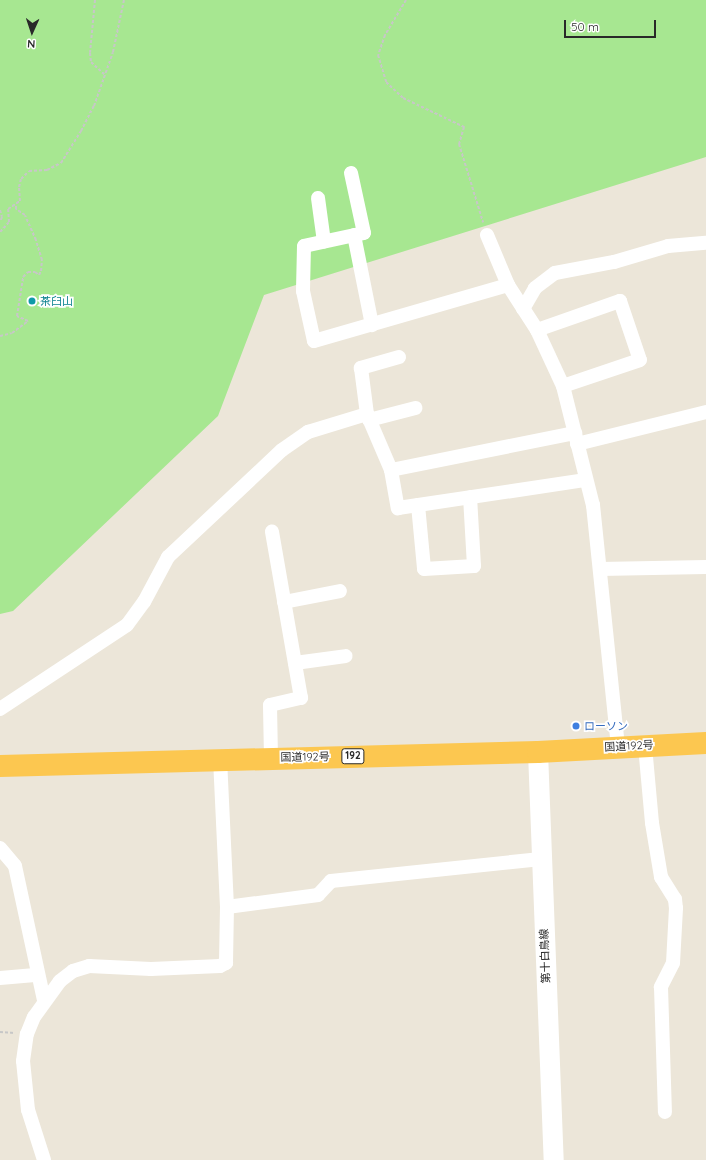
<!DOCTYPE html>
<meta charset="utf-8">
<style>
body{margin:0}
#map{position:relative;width:706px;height:1160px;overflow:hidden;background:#ece6d9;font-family:Quicksand,"Noto Sans JP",sans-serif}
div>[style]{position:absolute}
.green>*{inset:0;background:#a7e791}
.path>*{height:2px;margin-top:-1px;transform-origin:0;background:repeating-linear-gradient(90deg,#c7c7c7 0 3px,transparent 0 5px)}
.minor>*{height:14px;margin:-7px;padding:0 7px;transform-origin:7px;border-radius:7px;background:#fff}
.secondary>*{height:20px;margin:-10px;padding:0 10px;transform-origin:10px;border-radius:10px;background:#fff}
.trunk>*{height:22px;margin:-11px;padding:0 11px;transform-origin:11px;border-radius:11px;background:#fcc750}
.dots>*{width:11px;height:11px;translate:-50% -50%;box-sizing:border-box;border:2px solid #fff;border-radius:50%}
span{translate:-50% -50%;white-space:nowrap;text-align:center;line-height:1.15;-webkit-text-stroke:3.5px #fff;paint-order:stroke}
.shield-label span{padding:1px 3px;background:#fff;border:1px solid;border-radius:3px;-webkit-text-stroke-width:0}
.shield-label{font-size:10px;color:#292929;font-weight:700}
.culture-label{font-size:11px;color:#0d838f}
.left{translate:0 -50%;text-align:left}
.shop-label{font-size:11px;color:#366cbe}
.street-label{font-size:11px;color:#292929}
.north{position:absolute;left:12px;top:12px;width:40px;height:40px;-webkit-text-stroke:3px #fff;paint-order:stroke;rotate:183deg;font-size:11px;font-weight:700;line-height:16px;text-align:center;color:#292929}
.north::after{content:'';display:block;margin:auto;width:14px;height:18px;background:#292929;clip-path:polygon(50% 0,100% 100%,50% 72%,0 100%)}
.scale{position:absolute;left:564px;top:20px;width:92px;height:18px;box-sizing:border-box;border:2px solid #292929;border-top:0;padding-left:5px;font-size:12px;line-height:14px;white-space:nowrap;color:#292929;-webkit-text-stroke:3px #fff;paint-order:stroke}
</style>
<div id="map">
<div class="green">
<i style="clip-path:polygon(0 0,706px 0,706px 157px,264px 295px,218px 416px,13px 611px,0 614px)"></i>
</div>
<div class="path">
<i style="left:95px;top:0;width:53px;rotate:95.4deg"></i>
<i style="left:90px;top:53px;width:9px;rotate:84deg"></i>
<i style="left:91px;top:62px;width:18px;rotate:43deg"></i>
<i style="left:406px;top:0;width:41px;rotate:121deg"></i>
<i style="left:385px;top:35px;width:21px;rotate:109deg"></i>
<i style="left:378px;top:55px;width:28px;rotate:73deg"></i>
<i style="left:386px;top:82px;width:23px;rotate:43deg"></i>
<i style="left:403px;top:98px;width:68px;rotate:25.4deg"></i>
<i style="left:464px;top:127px;width:18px;rotate:106deg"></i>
<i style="left:459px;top:144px;width:82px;rotate:72.9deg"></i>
<i style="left:0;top:210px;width:7px;rotate:74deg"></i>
<i style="left:2px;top:217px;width:5px;rotate:112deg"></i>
<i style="left:0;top:232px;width:13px;rotate:-48deg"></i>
<i style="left:9px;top:222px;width:13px;rotate:-94deg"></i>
<i style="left:8px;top:209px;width:14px;rotate:-34deg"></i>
<i style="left:20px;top:201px;width:14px;rotate:-94deg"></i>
<i style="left:19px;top:187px;width:8px;rotate:-76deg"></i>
<i style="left:21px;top:179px;width:11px;rotate:-45deg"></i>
<i style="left:29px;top:171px;width:18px;rotate:-3deg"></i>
<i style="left:47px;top:170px;width:16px;rotate:-27deg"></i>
<i style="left:61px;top:163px;width:38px;rotate:-58deg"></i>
<i style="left:81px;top:131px;width:28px;rotate:-63deg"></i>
<i style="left:94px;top:106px;width:57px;rotate:-70.6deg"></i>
<i style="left:113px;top:52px;width:53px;rotate:-78.1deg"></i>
<i style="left:0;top:336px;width:12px;rotate:-14deg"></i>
<i style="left:12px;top:333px;width:20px;rotate:-37deg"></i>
<i style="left:28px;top:321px;width:12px;rotate:-156deg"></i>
<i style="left:17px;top:316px;width:39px;rotate:-81deg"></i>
<i style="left:23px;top:277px;width:7px;rotate:-45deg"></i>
<i style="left:28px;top:272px;width:7px"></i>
<i style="left:35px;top:272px;width:5px;rotate:37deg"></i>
<i style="left:39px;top:275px;width:4px;rotate:-63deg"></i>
<i style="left:41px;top:271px;width:11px;rotate:-85deg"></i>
<i style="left:42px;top:260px;width:21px;rotate:-107deg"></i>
<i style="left:36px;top:240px;width:27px;rotate:-114deg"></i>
<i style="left:25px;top:215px;width:11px;rotate:-146deg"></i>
<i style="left:16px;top:209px;width:5px;rotate:-90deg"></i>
<i style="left:0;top:1032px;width:15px;rotate:4deg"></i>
</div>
<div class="minor">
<i style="left:351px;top:173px;width:61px;rotate:77.8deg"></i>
<i style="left:364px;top:233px;width:61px;rotate:167.8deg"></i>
<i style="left:304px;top:246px;width:45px;rotate:91.3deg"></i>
<i style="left:303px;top:291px;width:51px;rotate:77.6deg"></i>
<i style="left:314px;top:341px;width:202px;rotate:-16.1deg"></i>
<i style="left:318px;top:198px;width:44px;rotate:82.2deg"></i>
<i style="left:354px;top:235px;width:92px;rotate:78.7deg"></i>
<i style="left:487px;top:235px;width:54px;rotate:67.2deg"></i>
<i style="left:508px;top:285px;width:54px;rotate:57.2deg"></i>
<i style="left:537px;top:330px;width:62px;rotate:65.1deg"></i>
<i style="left:563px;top:386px;width:123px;rotate:75.9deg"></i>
<i style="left:593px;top:505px;width:243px;rotate:84.1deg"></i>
<i style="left:523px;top:309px;width:24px;rotate:-60deg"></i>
<i style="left:535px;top:288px;width:25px;rotate:-37deg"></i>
<i style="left:555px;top:273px;width:60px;rotate:-10.6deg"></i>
<i style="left:614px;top:262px;width:56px;rotate:-16.5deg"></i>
<i style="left:668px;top:246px;width:38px;rotate:-5deg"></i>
<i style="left:537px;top:330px;width:88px;rotate:-19.3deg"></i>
<i style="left:620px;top:301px;width:62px;rotate:71.3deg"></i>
<i style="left:640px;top:360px;width:81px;rotate:161.3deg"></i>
<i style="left:399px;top:357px;width:40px;rotate:164deg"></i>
<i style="left:361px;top:368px;width:46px;rotate:82.6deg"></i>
<i style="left:367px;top:414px;width:61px;rotate:66.8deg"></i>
<i style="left:391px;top:470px;width:39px;rotate:80deg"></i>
<i style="left:398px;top:508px;width:190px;rotate:-8.5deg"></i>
<i style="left:369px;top:420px;width:48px;rotate:-14.6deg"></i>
<i style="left:577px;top:444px;width:133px;rotate:-13.9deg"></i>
<i style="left:391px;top:470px;width:188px;rotate:-11.4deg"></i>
<i style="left:418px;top:505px;width:64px;rotate:84.6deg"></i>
<i style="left:424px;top:569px;width:50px;rotate:-3.4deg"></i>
<i style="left:474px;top:566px;width:69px;rotate:-93.3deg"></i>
<i style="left:600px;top:569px;width:106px;rotate:-1.1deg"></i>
<i style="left:284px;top:602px;width:57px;rotate:-11.1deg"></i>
<i style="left:295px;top:663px;width:51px;rotate:-7.8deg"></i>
<i style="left:0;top:709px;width:152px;rotate:-33.5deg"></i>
<i style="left:127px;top:625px;width:29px;rotate:-54deg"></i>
<i style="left:144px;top:602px;width:51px;rotate:-61.9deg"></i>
<i style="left:168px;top:557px;width:156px;rotate:-43.2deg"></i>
<i style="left:282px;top:450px;width:32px;rotate:-35deg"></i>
<i style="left:308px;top:432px;width:62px;rotate:-17deg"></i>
<i style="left:645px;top:746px;width:77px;rotate:84.8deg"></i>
<i style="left:652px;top:823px;width:55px;rotate:80.5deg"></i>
<i style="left:661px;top:877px;width:26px;rotate:58deg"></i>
<i style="left:675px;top:899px;width:9px;rotate:84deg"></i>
<i style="left:676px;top:908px;width:55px;rotate:93.1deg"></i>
<i style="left:673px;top:963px;width:27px;rotate:117deg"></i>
<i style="left:661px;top:987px;width:125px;rotate:88.2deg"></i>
<i style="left:271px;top:758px;width:53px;rotate:-91.1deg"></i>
<i style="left:270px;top:705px;width:32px;rotate:-13deg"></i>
<i style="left:301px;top:698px;width:169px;rotate:-99.9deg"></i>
<i style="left:0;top:848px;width:23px;rotate:50deg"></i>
<i style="left:15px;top:866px;width:137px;rotate:77.8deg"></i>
<i style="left:227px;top:907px;width:92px;rotate:-7.5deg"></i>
<i style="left:318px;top:895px;width:19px;rotate:-47deg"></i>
<i style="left:331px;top:881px;width:211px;rotate:-6deg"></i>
<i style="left:0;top:978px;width:38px;rotate:-5deg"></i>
<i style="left:44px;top:1160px;width:52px;rotate:-107.7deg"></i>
<i style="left:28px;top:1110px;width:49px;rotate:-95.8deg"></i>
<i style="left:23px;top:1061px;width:27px;rotate:-82deg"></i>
<i style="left:27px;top:1034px;width:18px;rotate:-68deg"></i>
<i style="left:34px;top:1017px;width:44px;rotate:-54.2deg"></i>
<i style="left:60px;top:981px;width:16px;rotate:-38deg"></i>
<i style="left:73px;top:971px;width:17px;rotate:-17deg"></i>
<i style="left:89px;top:966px;width:62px;rotate:2.8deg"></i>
<i style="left:151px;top:969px;width:69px;rotate:-2.5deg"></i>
<i style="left:220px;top:966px;width:7px;rotate:-27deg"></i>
<i style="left:226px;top:963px;width:56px;rotate:-89deg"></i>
<i style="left:227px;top:907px;width:148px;rotate:-92.7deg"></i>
</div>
<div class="secondary">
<i style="left:538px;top:752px;width:408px;rotate:87.8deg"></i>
</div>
<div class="trunk">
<i style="left:0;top:766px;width:538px;rotate:-1.49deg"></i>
<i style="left:538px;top:752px;width:168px;rotate:-3.1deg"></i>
</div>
<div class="dots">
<i style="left:32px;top:301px;background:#0f9aa8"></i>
<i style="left:576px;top:726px;background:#3f7fe0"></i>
</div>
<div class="shield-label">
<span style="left:353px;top:756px">192</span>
</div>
<div class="culture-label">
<span class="left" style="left:40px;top:301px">茶臼山</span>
</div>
<div class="shop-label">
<span class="left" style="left:584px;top:726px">ローソン</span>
</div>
<div class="street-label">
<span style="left:629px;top:746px;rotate:-3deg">国道192号</span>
<span style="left:305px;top:757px;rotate:-1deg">国道192号</span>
<span style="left:545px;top:956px;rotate:-92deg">第十白鳥線</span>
</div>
<div class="north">N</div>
<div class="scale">50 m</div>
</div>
